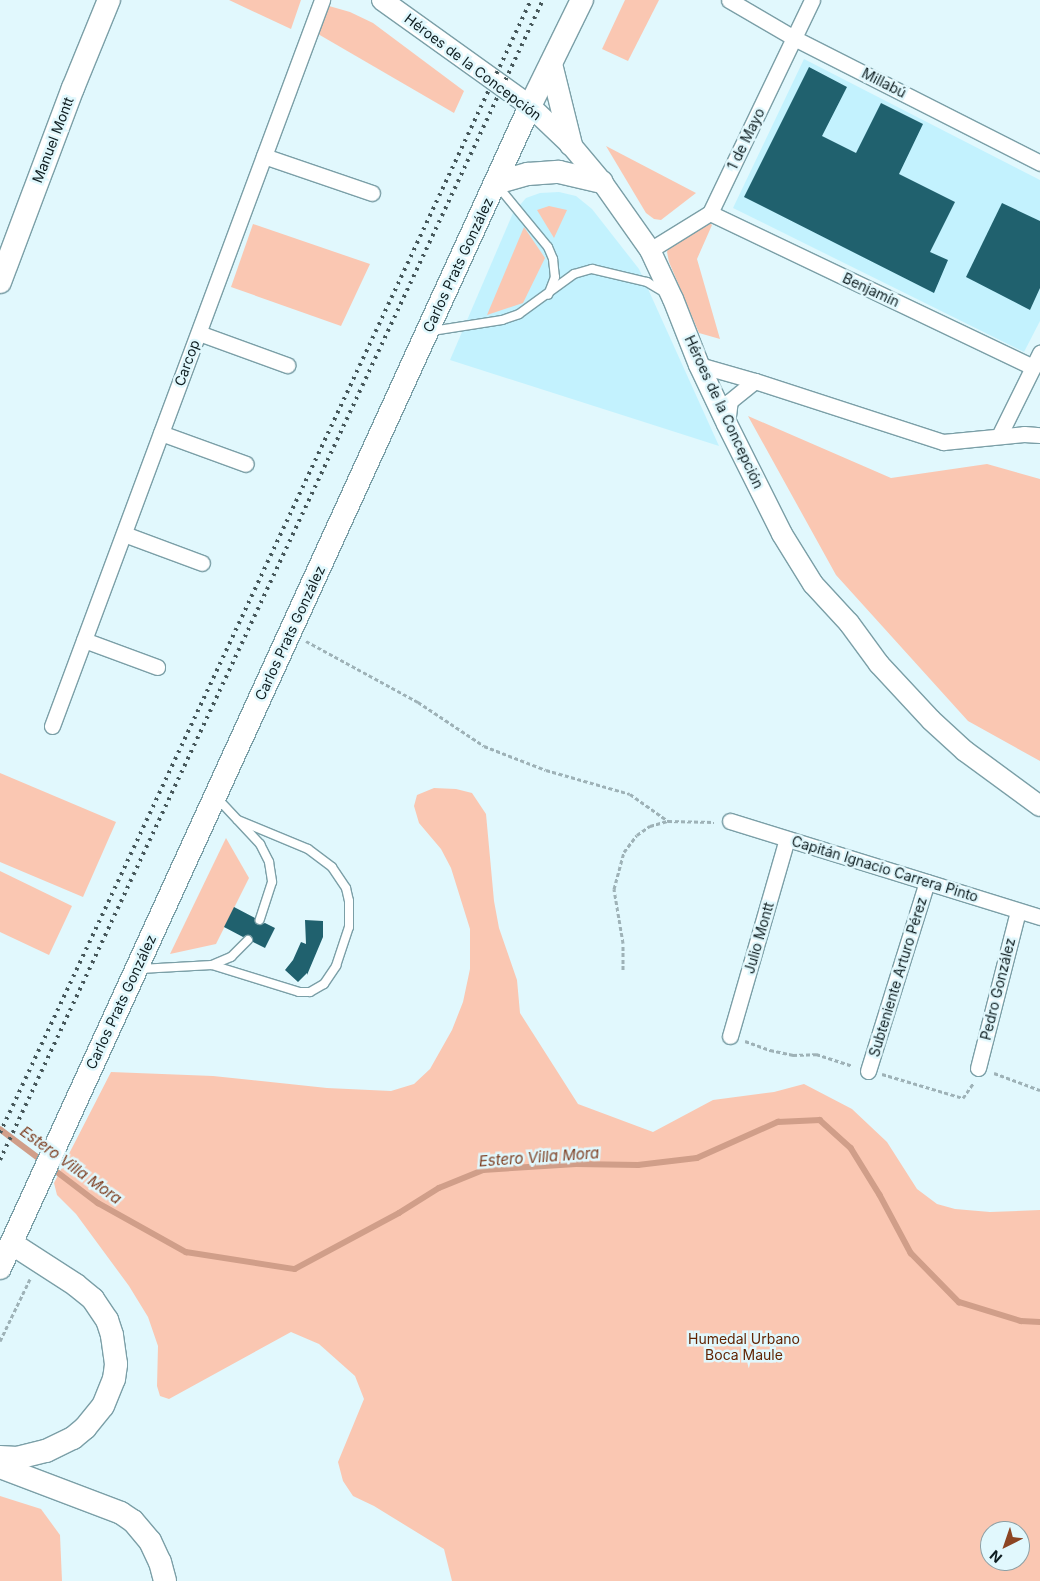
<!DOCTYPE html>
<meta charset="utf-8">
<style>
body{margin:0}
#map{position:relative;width:1040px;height:1581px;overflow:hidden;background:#e1f8fd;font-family:Inter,sans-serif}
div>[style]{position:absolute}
.built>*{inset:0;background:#c3f2fe}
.green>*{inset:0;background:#fac7b2}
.stream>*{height:5.5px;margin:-2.75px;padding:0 2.75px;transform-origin:2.75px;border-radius:2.75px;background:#d09e89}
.building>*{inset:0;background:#20616e}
.path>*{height:3px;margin-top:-1.5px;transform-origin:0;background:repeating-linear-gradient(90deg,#9eb2b7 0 4px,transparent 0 6.5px)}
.roads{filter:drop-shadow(1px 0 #7b9fa7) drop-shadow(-1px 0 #7b9fa7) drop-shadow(0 1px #7b9fa7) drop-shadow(0 -1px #7b9fa7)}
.lane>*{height:8px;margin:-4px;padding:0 4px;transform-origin:4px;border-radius:4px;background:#fff}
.street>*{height:15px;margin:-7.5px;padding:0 7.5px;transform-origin:7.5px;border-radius:7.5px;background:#fff}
.secondary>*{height:20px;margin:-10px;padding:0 10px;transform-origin:10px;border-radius:10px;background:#fff}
.primary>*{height:22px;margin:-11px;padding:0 11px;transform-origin:11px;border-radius:11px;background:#fff}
.rail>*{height:4px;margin-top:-2px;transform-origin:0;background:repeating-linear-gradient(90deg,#46575a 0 2.5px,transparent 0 7.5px)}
span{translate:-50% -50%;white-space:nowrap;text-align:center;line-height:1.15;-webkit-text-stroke:5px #e1f8fd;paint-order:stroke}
.street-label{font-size:14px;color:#0e1d20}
.park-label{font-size:14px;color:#612403}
.water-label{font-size:15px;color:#7d3e21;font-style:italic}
.north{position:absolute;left:980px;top:1521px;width:50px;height:50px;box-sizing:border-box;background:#e1f8fd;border:1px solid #8da0a5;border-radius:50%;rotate:221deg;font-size:14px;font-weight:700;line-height:20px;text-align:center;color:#0e1d20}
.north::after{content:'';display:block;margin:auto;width:18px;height:22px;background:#8c4523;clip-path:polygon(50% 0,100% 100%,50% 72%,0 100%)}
</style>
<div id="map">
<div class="built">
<i style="clip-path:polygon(804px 59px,1040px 180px,1040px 321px,1024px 352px,733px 208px)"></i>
<i style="clip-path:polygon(559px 192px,576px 196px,592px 209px,639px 269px,719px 446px,450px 360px,513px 213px,526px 198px,540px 193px)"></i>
</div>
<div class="green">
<i style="clip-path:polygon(229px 0,301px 0,291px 29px)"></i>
<i style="clip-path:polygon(625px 0,659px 0,628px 61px,602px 49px)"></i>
<i style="clip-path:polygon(329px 6px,350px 12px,373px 23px,464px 91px,454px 113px,318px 34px)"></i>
<i style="clip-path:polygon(606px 146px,696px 193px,661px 220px,654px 219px,646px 213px)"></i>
<i style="clip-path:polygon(549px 206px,567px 210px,554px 238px,537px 210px)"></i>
<i style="clip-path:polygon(708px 221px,712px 225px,697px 259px,720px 339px,699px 333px,669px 262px,667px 252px,669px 246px)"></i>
<i style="clip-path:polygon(253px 224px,370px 264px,341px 326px,231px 287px)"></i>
<i style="clip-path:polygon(524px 227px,545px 258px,523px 303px,487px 315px)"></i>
<i style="clip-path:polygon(748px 416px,891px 478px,987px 464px,1040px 479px,1040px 761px,968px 721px,836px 575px)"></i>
<i style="clip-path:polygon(0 773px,116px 822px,83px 897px,0 862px)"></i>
<i style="clip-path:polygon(evenodd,434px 788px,456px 789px,472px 793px,486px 814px,494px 901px,499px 928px,517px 980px,520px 1013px,578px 1104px,653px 1132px,713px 1100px,774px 1092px,804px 1084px,852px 1109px,887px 1142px,917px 1189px,937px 1204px,955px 1209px,990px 1212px,1040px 1210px,1040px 1581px,452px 1581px,444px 1549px,374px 1506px,353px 1496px,343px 1481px,338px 1462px,364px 1399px,355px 1376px,319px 1344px,291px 1332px,169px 1399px,160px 1396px,157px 1386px,158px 1346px,148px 1317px,129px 1286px,76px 1214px,57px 1195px,54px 1183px,111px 1072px,213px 1076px,327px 1088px,391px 1091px,414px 1084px,430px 1069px,452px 1030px,463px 1002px,470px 969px,470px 929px,451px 868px,441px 849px,419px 823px,414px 806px,417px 795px,434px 788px,990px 1531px,1020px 1531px,1020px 1561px,990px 1561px,990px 1531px)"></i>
<i style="clip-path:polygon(226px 838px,249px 878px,216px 944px,170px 954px)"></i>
<i style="clip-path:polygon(0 871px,72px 906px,49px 955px,0 932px)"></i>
<i style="clip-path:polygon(0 1496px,41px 1509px,60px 1535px,62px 1581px,0 1581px)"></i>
</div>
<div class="stream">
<i style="left:0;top:1129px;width:55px;rotate:36.9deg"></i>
<i style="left:52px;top:1168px;width:58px;rotate:37.3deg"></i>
<i style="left:98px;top:1203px;width:101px;rotate:29.1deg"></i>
<i style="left:186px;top:1252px;width:110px;rotate:8.9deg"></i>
<i style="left:295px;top:1269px;width:118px;rotate:-28.3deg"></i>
<i style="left:399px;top:1213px;width:47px;rotate:-32deg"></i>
<i style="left:439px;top:1188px;width:48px;rotate:-22.2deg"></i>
<i style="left:483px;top:1170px;width:93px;rotate:-3.7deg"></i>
<i style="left:576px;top:1164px;width:62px;rotate:0.9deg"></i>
<i style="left:638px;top:1165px;width:59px;rotate:-6.8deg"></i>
<i style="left:697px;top:1158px;width:89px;rotate:-24deg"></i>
<i style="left:778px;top:1122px;width:42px;rotate:-2.7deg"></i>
<i style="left:820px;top:1120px;width:42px;rotate:42.1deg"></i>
<i style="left:851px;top:1148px;width:55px;rotate:58.3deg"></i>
<i style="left:880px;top:1195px;width:66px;rotate:61.9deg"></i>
<i style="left:911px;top:1253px;width:69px;rotate:45.6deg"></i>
<i style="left:959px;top:1302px;width:65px;rotate:17deg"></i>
<i style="left:1021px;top:1321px;width:19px;rotate:3deg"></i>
</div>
<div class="building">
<i style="clip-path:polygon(809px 67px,847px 87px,822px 136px,856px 153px,881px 103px,923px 124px,899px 174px,955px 202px,930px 252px,948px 260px,934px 293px,744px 197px)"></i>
<i style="clip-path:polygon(1002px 203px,1040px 221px,1040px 288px,1030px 310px,966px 277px)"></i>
<i style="clip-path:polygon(234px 907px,255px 918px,258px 925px,265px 923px,275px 928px,265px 948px,253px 942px,250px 935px,243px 937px,224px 927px)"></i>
<i style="clip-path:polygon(305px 920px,323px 921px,323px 937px,307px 975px,307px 973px,298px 982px,285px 970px,293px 960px,301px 942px,306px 944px)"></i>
</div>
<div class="path">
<i style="left:306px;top:641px;width:128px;rotate:28.6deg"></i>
<i style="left:418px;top:702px;width:79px;rotate:33.7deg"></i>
<i style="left:484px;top:746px;width:66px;rotate:21.2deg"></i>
<i style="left:546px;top:770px;width:87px;rotate:15.9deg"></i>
<i style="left:630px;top:794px;width:47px;rotate:35.4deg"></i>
<i style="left:623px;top:970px;width:27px;rotate:-90deg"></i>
<i style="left:623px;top:943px;width:55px;rotate:-99.5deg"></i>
<i style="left:614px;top:889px;width:38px;rotate:-75deg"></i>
<i style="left:624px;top:852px;width:21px;rotate:-53deg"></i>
<i style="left:637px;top:835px;width:16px;rotate:-35deg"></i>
<i style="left:650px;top:826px;width:19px;rotate:-16deg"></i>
<i style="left:668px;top:821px;width:46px;rotate:1.2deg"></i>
<i style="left:745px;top:1041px;width:27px;rotate:20deg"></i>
<i style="left:770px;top:1050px;width:24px;rotate:12deg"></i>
<i style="left:793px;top:1055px;width:23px;rotate:-2deg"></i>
<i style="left:816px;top:1054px;width:38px;rotate:18deg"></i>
<i style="left:994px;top:1073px;width:49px;rotate:20.3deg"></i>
<i style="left:882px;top:1074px;width:84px;rotate:16.5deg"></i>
<i style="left:963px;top:1098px;width:19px;rotate:-55deg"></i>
<i style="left:0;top:1341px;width:69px;rotate:-64.2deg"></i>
</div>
<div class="roads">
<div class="lane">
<i style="left:497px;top:185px;width:80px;rotate:50.6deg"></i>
<i style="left:548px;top:247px;width:13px;rotate:67deg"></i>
<i style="left:553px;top:259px;width:18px;rotate:84deg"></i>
<i style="left:555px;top:277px;width:19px;rotate:111deg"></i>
<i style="left:432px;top:331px;width:71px;rotate:-8.9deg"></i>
<i style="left:502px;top:320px;width:18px;rotate:-19deg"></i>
<i style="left:519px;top:314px;width:68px;rotate:-36deg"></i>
<i style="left:574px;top:274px;width:19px;rotate:-16deg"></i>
<i style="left:592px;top:269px;width:57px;rotate:13.3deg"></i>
<i style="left:647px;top:282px;width:21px;rotate:31deg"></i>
<i style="left:218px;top:799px;width:62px;rotate:47deg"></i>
<i style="left:260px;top:844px;width:20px;rotate:63deg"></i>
<i style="left:269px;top:862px;width:20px;rotate:81deg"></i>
<i style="left:272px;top:882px;width:40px;rotate:108deg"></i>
<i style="left:212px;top:965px;width:91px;rotate:17.2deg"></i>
<i style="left:299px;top:992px;width:11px"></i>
<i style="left:310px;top:992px;width:16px;rotate:-30deg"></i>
<i style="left:324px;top:984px;width:22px;rotate:-56deg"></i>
<i style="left:336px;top:966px;width:41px;rotate:-71.6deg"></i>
<i style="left:349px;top:927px;width:26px;rotate:-90deg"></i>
<i style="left:349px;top:901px;width:13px;rotate:-103deg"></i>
<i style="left:346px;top:888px;width:25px;rotate:-124deg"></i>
<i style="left:332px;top:867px;width:30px;rotate:-143deg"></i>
<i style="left:308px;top:849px;width:76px;rotate:-157.5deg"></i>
<i style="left:140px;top:969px;width:72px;rotate:-3.2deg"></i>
<i style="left:212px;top:965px;width:21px;rotate:-23deg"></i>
<i style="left:231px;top:957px;width:24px;rotate:-45deg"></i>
</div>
<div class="street">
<i style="left:729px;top:0;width:75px;rotate:30.3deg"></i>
<i style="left:794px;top:38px;width:276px;rotate:26.9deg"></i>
<i style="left:264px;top:156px;width:114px;rotate:18.9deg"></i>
<i style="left:710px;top:213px;width:358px;rotate:25.5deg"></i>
<i style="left:650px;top:250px;width:70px;rotate:-31.7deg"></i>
<i style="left:710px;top:213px;width:236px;rotate:-64.4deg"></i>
<i style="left:199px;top:333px;width:94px;rotate:20deg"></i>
<i style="left:699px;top:365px;width:58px;rotate:15.9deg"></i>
<i style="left:755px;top:381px;width:198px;rotate:18deg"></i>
<i style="left:943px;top:442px;width:81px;rotate:-5.6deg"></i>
<i style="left:1024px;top:434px;width:16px;rotate:4deg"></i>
<i style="left:727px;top:424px;width:23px;rotate:-83deg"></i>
<i style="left:730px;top:401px;width:32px;rotate:-39deg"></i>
<i style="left:161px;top:433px;width:90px;rotate:20deg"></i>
<i style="left:999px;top:436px;width:93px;rotate:-63.7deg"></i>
<i style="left:124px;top:534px;width:83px;rotate:20.4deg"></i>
<i style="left:84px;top:640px;width:78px;rotate:20.3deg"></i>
<i style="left:52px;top:726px;width:775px;rotate:-69.6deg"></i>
<i style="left:730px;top:821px;width:325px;rotate:17.2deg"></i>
<i style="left:730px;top:1036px;width:205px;rotate:-73.9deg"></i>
<i style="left:978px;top:1068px;width:162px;rotate:-75.7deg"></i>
<i style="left:868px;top:1071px;width:198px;rotate:-72.7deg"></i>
</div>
<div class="secondary">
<i style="left:382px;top:0;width:182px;rotate:35.6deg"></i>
<i style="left:530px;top:106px;width:57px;rotate:43.6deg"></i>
<i style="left:571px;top:145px;width:48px;rotate:50deg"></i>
<i style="left:602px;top:182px;width:83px;rotate:54.8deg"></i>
<i style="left:650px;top:250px;width:54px;rotate:64.9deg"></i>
<i style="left:673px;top:299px;width:71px;rotate:68.5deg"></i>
<i style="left:699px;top:365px;width:65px;rotate:64.6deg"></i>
<i style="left:727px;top:424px;width:123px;rotate:63.4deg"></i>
<i style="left:782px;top:534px;width:59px;rotate:58.2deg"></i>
<i style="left:813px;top:584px;width:53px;rotate:47.3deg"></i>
<i style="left:849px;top:623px;width:51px;rotate:53.8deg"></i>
<i style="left:879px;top:664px;width:76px;rotate:47.1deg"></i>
<i style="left:931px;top:720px;width:46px;rotate:42.4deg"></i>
<i style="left:965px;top:751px;width:93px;rotate:36.3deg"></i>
</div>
<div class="primary">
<i style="left:551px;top:64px;width:83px;rotate:76.1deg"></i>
<i style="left:496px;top:183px;width:33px;rotate:-16deg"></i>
<i style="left:528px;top:174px;width:31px;rotate:-4deg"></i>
<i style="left:559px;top:172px;width:44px;rotate:13.1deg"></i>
<i style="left:0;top:282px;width:207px;rotate:-69.4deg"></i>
<i style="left:73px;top:88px;width:95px;rotate:-67.8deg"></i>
<i style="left:0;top:1268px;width:1277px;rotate:-65.48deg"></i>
<i style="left:530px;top:106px;width:118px;rotate:-63.9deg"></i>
<i style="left:0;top:1457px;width:17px;rotate:3deg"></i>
<i style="left:17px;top:1458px;width:30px;rotate:-14deg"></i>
<i style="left:46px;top:1451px;width:30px;rotate:-26deg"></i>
<i style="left:73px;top:1438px;width:16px;rotate:-40deg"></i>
<i style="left:85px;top:1428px;width:28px;rotate:-51deg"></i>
<i style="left:103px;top:1406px;width:29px;rotate:-68deg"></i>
<i style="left:114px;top:1379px;width:15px;rotate:-82deg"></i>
<i style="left:116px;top:1364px;width:29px;rotate:-98deg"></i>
<i style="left:112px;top:1335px;width:16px;rotate:-108deg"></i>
<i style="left:107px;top:1320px;width:25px;rotate:-124deg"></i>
<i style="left:93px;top:1299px;width:22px;rotate:-141deg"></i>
<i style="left:76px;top:1285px;width:77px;rotate:-147.1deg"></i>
<i style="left:0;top:1467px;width:129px;rotate:20.8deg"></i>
<i style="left:121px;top:1513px;width:14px;rotate:34deg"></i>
<i style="left:133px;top:1521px;width:26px;rotate:50deg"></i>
<i style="left:150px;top:1541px;width:23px;rotate:65deg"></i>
<i style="left:160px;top:1562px;width:20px;rotate:75deg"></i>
</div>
</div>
<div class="rail">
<i style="left:0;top:1133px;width:1251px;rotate:-64.89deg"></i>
<i style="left:0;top:1160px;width:1281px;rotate:-64.92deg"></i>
</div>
<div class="street-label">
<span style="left:473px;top:67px;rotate:37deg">Héroes de la Concepción</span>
<span style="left:884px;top:83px;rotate:27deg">Millabú</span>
<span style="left:746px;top:139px;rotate:-64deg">1 de Mayo</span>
<span style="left:53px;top:140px;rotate:-69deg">Manuel Montt</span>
<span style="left:458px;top:265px;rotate:-65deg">Carlos Prats González</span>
<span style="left:871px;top:290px;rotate:25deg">Benjamín</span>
<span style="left:187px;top:363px;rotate:-70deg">Carcop</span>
<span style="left:724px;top:412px;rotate:65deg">Héroes de la Concepción</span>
<span style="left:290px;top:633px;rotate:-65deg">Carlos Prats González</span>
<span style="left:885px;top:869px;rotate:17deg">Capitán Ignacio Carrera Pinto</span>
<span style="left:759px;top:938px;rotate:-74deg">Julio Montt</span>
<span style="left:898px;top:977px;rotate:-73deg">Subteniente Arturo Pérez</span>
<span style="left:998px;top:989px;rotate:-76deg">Pedro González</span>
<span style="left:121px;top:1002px;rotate:-65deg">Carlos Prats González</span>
</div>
<div class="park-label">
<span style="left:744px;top:1347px">Humedal Urbano<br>Boca Maule</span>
</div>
<div class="water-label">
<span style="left:539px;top:1157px;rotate:-4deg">Estero Villa Mora</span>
<span style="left:71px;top:1165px;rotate:36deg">Estero Villa Mora</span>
</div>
<div class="north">N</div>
</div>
